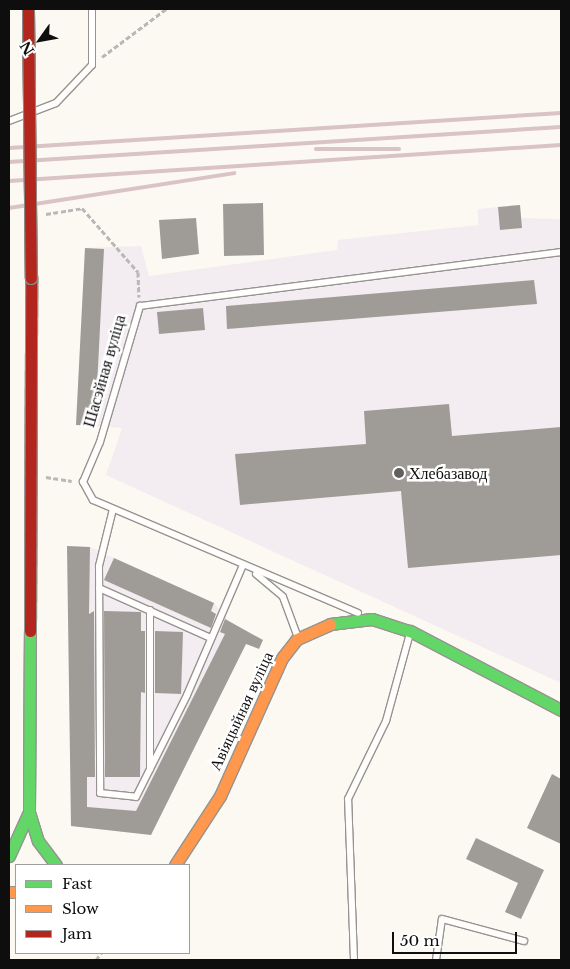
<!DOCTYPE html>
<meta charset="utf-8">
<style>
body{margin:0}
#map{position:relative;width:570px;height:969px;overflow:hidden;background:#fcf9f2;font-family:"Libre Baskerville",serif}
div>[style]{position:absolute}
.industrial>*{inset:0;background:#f3ecf0}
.building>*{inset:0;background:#9f9c98}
.path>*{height:3px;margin-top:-1.5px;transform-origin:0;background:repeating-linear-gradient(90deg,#b8b8b6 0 5px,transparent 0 7.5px)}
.roads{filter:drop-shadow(1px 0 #959491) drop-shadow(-1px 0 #959491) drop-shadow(0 1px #959491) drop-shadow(0 -1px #959491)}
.lane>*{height:6px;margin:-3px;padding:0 3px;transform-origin:3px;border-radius:3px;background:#fffefd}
.fast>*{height:11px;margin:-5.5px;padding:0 5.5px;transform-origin:5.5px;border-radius:5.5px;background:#63d668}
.slow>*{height:11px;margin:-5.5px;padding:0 5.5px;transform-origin:5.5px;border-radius:5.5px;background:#ff974d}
.jam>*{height:11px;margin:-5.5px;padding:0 5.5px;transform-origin:5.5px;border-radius:5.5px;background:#b3261e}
.rail>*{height:4px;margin:-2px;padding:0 2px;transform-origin:2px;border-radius:2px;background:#d9c3c5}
.bridges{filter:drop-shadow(1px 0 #8c8a87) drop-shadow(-1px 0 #8c8a87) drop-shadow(0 1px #8c8a87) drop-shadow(0 -1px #8c8a87)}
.jam-bridge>*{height:11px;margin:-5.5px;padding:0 5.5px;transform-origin:5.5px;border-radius:5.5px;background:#b3261e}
.dots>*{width:14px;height:14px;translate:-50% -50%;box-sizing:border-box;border:2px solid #fff;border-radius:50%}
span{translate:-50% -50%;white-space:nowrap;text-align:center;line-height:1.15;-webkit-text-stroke:5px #fff;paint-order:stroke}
.street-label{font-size:16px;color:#0e0e0e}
.poi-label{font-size:16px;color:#0e0e0e}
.left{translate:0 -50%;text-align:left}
.frame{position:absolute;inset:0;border:10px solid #0e0e0e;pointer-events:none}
.legend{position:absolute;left:15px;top:864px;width:175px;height:90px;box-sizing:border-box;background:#fff;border:1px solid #9f9f9f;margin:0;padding:6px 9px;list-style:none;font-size:15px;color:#0e0e0e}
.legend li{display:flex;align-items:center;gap:10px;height:25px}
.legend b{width:25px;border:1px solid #9f9f9f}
.north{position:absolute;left:15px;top:15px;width:50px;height:50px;-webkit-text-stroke:4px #fff;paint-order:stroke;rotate:238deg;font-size:14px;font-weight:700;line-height:20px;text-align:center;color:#0e0e0e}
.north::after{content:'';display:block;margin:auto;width:18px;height:22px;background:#0e0e0e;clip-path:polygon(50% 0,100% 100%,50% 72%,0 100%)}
.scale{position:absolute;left:392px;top:932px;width:125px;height:22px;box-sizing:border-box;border:2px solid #0e0e0e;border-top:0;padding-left:6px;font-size:15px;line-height:18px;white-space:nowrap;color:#0e0e0e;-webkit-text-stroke:4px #fff;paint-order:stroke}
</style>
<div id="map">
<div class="industrial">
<i style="clip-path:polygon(520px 205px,521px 218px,561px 219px,561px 683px,106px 475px,122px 428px,76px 425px,85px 248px,141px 246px,149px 276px,337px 250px,338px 240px,478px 225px,478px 209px)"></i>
<i style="clip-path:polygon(67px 546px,90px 547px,214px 603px,230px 622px,251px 634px,151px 835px,71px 826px)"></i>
</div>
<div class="building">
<i style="clip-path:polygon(263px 203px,264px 255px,224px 256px,223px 204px)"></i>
<i style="clip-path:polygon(520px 205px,522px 228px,500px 230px,498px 207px)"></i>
<i style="clip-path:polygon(196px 218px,199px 254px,162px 259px,159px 220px)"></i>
<i style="clip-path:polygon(85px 248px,104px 249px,95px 426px,76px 425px)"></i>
<i style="clip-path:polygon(534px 280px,537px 304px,227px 329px,226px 306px)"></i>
<i style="clip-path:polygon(203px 308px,205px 330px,159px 334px,157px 312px)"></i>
<i style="clip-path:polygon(449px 404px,452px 436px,561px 427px,561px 555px,408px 568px,401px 491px,240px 505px,235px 454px,366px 444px,364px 411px)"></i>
<i style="clip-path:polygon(67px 546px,90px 547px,89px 614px,94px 611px,95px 777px,87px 777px,87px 807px,136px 811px,225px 634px,220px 632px,225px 619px,263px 640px,259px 649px,246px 644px,151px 835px,71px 826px)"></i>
<i style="clip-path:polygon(114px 558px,214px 603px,211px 611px,216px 614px,211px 628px,104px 580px)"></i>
<i style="clip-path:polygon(104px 611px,141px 612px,141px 631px,145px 631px,145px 693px,141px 692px,140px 777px,105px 777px)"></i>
<i style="clip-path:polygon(155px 631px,183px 632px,181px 694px,155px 693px)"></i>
<i style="clip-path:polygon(552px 774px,561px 779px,561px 844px,527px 828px)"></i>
<i style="clip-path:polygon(476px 838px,544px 870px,521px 919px,505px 912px,518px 883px,466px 859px)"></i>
</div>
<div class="path">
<i style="left:102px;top:57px;width:80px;rotate:-36.9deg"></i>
<i style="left:46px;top:214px;width:36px;rotate:-9deg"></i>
<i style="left:82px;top:208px;width:85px;rotate:48.8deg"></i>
<i style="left:138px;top:272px;width:25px;rotate:88deg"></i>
<i style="left:46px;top:477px;width:26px;rotate:9deg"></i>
<i style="left:96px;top:960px;width:9px;rotate:-54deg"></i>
</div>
<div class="roads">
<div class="lane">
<i style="left:9px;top:121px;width:50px;rotate:-21deg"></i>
<i style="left:56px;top:103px;width:52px;rotate:-46.5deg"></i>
<i style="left:92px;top:65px;width:56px;rotate:-90deg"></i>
<i style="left:113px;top:509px;width:59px;rotate:103.8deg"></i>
<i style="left:99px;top:566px;width:227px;rotate:89.7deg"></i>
<i style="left:100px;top:793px;width:36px;rotate:6deg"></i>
<i style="left:136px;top:797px;width:114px;rotate:-63.4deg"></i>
<i style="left:187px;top:695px;width:142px;rotate:-66.7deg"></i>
<i style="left:256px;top:574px;width:35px;rotate:40deg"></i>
<i style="left:283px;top:597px;width:40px;rotate:69.8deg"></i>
<i style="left:99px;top:588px;width:123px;rotate:24.1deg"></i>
<i style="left:150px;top:610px;width:159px;rotate:90deg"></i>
<i style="left:358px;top:613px;width:288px;rotate:-156.9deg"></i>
<i style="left:93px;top:500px;width:21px;rotate:-119deg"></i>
<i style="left:83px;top:482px;width:43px;rotate:-67deg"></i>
<i style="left:100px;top:442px;width:142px;rotate:-73.6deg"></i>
<i style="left:140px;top:306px;width:424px;rotate:-7.3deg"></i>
<i style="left:354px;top:960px;width:161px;rotate:-92.1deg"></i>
<i style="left:348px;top:799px;width:87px;rotate:-64deg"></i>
<i style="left:386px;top:721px;width:91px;rotate:-74.7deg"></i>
<i style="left:436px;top:960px;width:41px;rotate:-81.7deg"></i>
<i style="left:442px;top:919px;width:85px;rotate:15deg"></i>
</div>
<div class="fast">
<i style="left:330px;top:624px;width:42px;rotate:-6.8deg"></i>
<i style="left:372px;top:619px;width:40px;rotate:18deg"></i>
<i style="left:410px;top:631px;width:170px;rotate:27.6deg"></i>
<i style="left:29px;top:812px;width:30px;rotate:73deg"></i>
<i style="left:38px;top:841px;width:30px;rotate:53deg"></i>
<i style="left:9px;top:856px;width:48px;rotate:-65.6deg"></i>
<i style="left:29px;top:812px;width:181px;rotate:-89.7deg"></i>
</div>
<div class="slow">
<i style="left:175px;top:865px;width:82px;rotate:-56.9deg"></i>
<i style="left:220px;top:796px;width:151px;rotate:-65.8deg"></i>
<i style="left:282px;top:658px;width:24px;rotate:-52deg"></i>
<i style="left:297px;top:639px;width:36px;rotate:-24deg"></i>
<i style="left:9px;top:892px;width:7px"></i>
</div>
<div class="jam">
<i style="left:30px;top:631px;width:353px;rotate:-89.8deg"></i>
</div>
</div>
<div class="rail">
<i style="left:9px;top:148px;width:553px;rotate:-3.63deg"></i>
<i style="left:316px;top:149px;width:83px"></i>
<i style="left:9px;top:162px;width:553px;rotate:-3.63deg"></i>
<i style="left:9px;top:181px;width:553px;rotate:-3.73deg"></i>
<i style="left:9px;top:208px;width:228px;rotate:-8.8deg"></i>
</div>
<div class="bridges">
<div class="jam-bridge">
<i style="left:28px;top:9px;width:269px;rotate:89.4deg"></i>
</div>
</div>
<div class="dots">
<i style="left:399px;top:473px;background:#61605e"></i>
</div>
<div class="street-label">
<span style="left:104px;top:371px;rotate:-74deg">Шасэйная вуліца</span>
<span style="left:241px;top:711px;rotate:-65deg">Авіяцыйная вуліца</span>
</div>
<div class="poi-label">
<span class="left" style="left:409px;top:473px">Хлебазавод</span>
</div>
<div class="frame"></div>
<ul class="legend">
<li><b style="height:6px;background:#63d668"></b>Fast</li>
<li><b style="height:6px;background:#ff974d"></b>Slow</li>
<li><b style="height:6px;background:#b3261e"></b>Jam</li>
</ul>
<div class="north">N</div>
<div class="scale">50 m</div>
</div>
